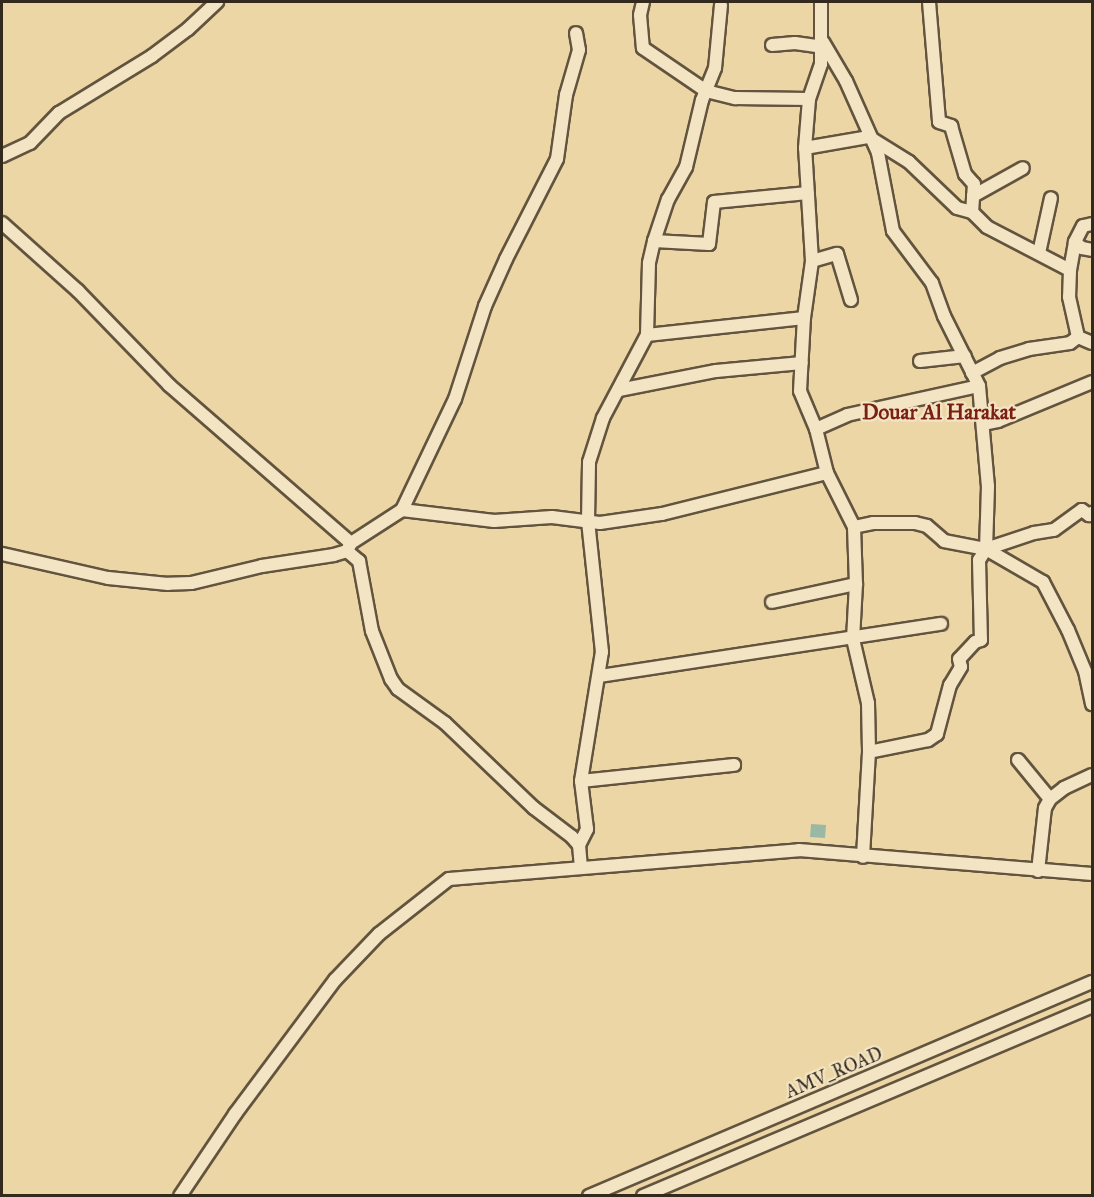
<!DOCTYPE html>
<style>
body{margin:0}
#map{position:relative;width:1094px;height:1197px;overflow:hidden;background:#edd6a5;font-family:"IM FELL Great Primer",serif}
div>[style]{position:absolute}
.water>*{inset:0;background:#99b9a4}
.roads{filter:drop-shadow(2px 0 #62543e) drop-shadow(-2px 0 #62543e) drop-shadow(0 2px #62543e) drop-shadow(0 -2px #62543e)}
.minor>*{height:12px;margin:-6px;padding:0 6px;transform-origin:6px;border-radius:6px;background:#f3e4c4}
span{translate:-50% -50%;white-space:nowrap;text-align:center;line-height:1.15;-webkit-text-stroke:4.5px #f3e4c4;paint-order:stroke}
.street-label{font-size:18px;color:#33291c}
.quarter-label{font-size:21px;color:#7a1f14;font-weight:700}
.frame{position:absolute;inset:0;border:3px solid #33291c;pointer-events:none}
</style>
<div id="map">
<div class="water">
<i style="clip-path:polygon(811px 824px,826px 825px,825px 838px,810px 837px)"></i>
</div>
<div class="roads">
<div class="minor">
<i style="left:643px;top:2px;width:13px;rotate:103deg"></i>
<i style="left:640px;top:15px;width:33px;rotate:85deg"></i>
<i style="left:643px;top:48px;width:76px;rotate:34.3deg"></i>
<i style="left:706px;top:91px;width:30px;rotate:14deg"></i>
<i style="left:735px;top:98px;width:74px;rotate:0.8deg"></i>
<i style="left:929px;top:2px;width:120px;rotate:85.2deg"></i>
<i style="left:939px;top:122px;width:13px;rotate:18deg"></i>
<i style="left:951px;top:126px;width:50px;rotate:73.7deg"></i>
<i style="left:965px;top:174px;width:13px;rotate:48deg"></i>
<i style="left:974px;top:184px;width:28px;rotate:94deg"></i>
<i style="left:721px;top:5px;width:63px;rotate:95.4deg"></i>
<i style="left:715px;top:68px;width:35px;rotate:112deg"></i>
<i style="left:702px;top:100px;width:69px;rotate:103.4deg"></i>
<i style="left:686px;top:167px;width:37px;rotate:119deg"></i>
<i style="left:668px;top:199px;width:44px;rotate:108.4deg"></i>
<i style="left:654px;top:241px;width:23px;rotate:103deg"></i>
<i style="left:649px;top:263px;width:72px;rotate:91.6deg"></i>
<i style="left:647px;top:335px;width:158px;rotate:-6.2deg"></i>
<i style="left:823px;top:42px;width:45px;rotate:59.5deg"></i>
<i style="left:846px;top:81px;width:79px;rotate:66deg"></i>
<i style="left:878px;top:153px;width:79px;rotate:79.1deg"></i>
<i style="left:893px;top:231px;width:65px;rotate:53.1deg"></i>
<i style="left:932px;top:283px;width:35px;rotate:70deg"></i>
<i style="left:944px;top:316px;width:78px;rotate:63.4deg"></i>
<i style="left:979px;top:386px;width:100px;rotate:84.9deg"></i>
<i style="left:988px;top:486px;width:63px;rotate:91.8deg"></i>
<i style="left:986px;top:549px;width:13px;rotate:122deg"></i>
<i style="left:979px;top:560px;width:80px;rotate:88.6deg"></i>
<i style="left:981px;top:640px;width:6px;rotate:162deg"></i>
<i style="left:975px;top:642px;width:23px;rotate:133deg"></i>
<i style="left:959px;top:659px;width:8px;rotate:76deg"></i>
<i style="left:961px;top:667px;width:21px;rotate:121deg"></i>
<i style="left:950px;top:685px;width:51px;rotate:104.9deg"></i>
<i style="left:937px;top:734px;width:11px;rotate:146deg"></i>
<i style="left:928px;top:740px;width:60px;rotate:168.5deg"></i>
<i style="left:772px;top:45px;width:23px;rotate:-5deg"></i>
<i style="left:795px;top:43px;width:27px;rotate:8deg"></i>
<i style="left:805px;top:148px;width:65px;rotate:-9.8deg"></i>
<i style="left:869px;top:137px;width:47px;rotate:32deg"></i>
<i style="left:909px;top:162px;width:66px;rotate:43.8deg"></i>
<i style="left:957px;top:208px;width:16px;rotate:15deg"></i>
<i style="left:972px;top:212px;width:21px;rotate:45deg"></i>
<i style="left:987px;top:227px;width:93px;rotate:27.4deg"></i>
<i style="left:2px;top:156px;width:31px;rotate:-25deg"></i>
<i style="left:30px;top:143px;width:42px;rotate:-46deg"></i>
<i style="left:59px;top:113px;width:109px;rotate:-31.5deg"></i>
<i style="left:152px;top:56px;width:45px;rotate:-36.9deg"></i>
<i style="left:188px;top:29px;width:40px;rotate:-43deg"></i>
<i style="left:973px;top:196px;width:57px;rotate:-29.2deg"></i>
<i style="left:2px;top:223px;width:102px;rotate:41.8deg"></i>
<i style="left:78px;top:291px;width:131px;rotate:45.9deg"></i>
<i style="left:169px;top:385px;width:241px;rotate:41deg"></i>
<i style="left:351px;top:543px;width:9px;rotate:117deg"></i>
<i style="left:347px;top:551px;width:14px;rotate:163deg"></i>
<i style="left:334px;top:555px;width:73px;rotate:171.3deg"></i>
<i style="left:262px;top:566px;width:73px;rotate:166.5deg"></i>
<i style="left:191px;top:583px;width:23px;rotate:178deg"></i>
<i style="left:168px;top:584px;width:60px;rotate:-174.3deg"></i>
<i style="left:108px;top:578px;width:109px;rotate:-167.2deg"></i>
<i style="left:1092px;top:224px;width:9px;rotate:167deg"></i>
<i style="left:1083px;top:226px;width:18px;rotate:117deg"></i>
<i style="left:1075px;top:242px;width:28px;rotate:100deg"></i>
<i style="left:1070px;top:270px;width:27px;rotate:92deg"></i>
<i style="left:1069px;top:297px;width:41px;rotate:77.3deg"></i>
<i style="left:1078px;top:337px;width:15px;rotate:23deg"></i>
<i style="left:654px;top:241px;width:55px;rotate:3.1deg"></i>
<i style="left:709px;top:244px;width:42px;rotate:-83.2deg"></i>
<i style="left:714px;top:202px;width:94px;rotate:-5.5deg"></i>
<i style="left:1075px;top:242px;width:9px;rotate:41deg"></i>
<i style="left:1082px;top:248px;width:10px;rotate:11deg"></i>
<i style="left:1039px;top:253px;width:56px;rotate:-77.7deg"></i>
<i style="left:812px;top:261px;width:26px;rotate:-16deg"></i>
<i style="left:837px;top:254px;width:48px;rotate:73.1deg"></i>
<i style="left:920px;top:361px;width:45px;rotate:-6.3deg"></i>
<i style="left:972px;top:373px;width:32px;rotate:-28deg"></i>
<i style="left:1000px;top:358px;width:30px;rotate:-17deg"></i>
<i style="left:1029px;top:349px;width:41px;rotate:-8.3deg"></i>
<i style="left:1070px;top:343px;width:10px;rotate:-37deg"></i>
<i style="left:619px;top:390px;width:99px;rotate:-11.1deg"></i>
<i style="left:716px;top:371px;width:86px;rotate:-5.3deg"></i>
<i style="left:983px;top:424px;width:15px;rotate:-11deg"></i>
<i style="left:998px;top:421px;width:102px;rotate:-22.5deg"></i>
<i style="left:816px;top:429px;width:34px;rotate:-24deg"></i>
<i style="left:847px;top:415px;width:135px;rotate:-12.4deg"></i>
<i style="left:827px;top:473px;width:60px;rotate:63.4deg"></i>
<i style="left:854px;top:527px;width:57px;rotate:88deg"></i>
<i style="left:856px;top:584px;width:55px;rotate:93.1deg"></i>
<i style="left:853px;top:639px;width:66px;rotate:76.8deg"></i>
<i style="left:868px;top:703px;width:49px;rotate:88.8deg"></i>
<i style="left:869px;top:752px;width:105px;rotate:93.3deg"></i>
<i style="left:402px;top:510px;width:123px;rotate:-64.5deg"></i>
<i style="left:455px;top:399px;width:98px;rotate:-72.1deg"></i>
<i style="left:485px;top:306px;width:51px;rotate:-65.9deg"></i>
<i style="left:506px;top:259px;width:112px;rotate:-63deg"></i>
<i style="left:557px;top:159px;width:65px;rotate:-82deg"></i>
<i style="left:566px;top:95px;width:47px;rotate:-73.9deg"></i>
<i style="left:579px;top:50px;width:17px;rotate:-100deg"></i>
<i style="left:854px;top:527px;width:19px;rotate:-12deg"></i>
<i style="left:873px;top:523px;width:42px"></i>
<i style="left:915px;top:523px;width:12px;rotate:14deg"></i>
<i style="left:927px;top:526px;width:23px;rotate:41deg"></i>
<i style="left:944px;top:541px;width:43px;rotate:10.8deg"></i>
<i style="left:986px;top:549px;width:66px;rotate:30.1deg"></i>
<i style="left:1043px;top:582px;width:54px;rotate:62.5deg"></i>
<i style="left:1068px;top:630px;width:44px;rotate:67.5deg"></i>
<i style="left:1085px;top:671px;width:34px;rotate:78deg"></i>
<i style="left:351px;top:543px;width:61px;rotate:-32.9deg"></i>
<i style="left:402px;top:510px;width:93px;rotate:6.8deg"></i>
<i style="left:494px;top:521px;width:58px;rotate:-3.9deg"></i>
<i style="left:552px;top:517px;width:48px;rotate:7.1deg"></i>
<i style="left:600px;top:523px;width:63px;rotate:-8.3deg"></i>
<i style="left:662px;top:514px;width:170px;rotate:-14deg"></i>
<i style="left:827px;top:473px;width:45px;rotate:-104deg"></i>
<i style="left:816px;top:429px;width:41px;rotate:-112.8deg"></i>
<i style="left:800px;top:391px;width:73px;rotate:-86.9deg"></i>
<i style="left:804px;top:318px;width:58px;rotate:-82deg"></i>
<i style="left:812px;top:261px;width:113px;rotate:-93.5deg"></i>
<i style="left:805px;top:148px;width:49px;rotate:-85.3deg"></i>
<i style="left:809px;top:99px;width:37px;rotate:-71deg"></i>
<i style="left:821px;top:64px;width:62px;rotate:-90deg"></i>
<i style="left:986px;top:549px;width:51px;rotate:-18.4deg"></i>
<i style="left:1034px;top:533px;width:20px;rotate:-9deg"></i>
<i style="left:1054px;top:530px;width:34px;rotate:-36deg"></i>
<i style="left:1082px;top:510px;width:9px;rotate:36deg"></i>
<i style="left:1089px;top:515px;width:4px;rotate:-34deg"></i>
<i style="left:347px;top:551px;width:16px;rotate:40deg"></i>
<i style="left:359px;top:561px;width:71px;rotate:79.5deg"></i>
<i style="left:372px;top:631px;width:52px;rotate:68.4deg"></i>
<i style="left:391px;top:679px;width:12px;rotate:55deg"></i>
<i style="left:398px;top:689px;width:58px;rotate:35.9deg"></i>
<i style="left:445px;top:723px;width:123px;rotate:43.7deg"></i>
<i style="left:534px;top:808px;width:48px;rotate:37.3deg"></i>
<i style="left:572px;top:837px;width:11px;rotate:49deg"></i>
<i style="left:579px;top:845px;width:21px;rotate:85deg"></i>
<i style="left:772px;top:602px;width:86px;rotate:-12.1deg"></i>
<i style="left:600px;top:676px;width:345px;rotate:-8.7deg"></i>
<i style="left:1018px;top:760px;width:50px;rotate:50.6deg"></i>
<i style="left:581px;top:781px;width:154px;rotate:-6deg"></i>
<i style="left:579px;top:845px;width:18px;rotate:-63deg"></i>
<i style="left:587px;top:829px;width:48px;rotate:-97.1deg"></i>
<i style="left:581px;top:781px;width:131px;rotate:-80.8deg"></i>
<i style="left:602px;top:652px;width:132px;rotate:-96.1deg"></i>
<i style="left:588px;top:521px;width:59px;rotate:-89deg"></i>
<i style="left:589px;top:462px;width:46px;rotate:-72.3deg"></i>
<i style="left:603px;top:418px;width:94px;rotate:-62.1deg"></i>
<i style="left:1038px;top:871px;width:63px;rotate:-83.7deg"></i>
<i style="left:1045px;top:808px;width:10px;rotate:-61deg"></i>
<i style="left:1050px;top:799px;width:18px;rotate:-38deg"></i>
<i style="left:1064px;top:788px;width:31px;rotate:-25deg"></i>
<i style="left:180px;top:1196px;width:99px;rotate:-56.1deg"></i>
<i style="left:235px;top:1114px;width:167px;rotate:-53.3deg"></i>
<i style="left:335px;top:980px;width:64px;rotate:-46.3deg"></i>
<i style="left:379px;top:934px;width:89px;rotate:-38.2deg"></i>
<i style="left:449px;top:879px;width:351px;rotate:-4.7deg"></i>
<i style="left:799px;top:850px;width:294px;rotate:4.7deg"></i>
<i style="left:589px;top:1196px;width:547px;rotate:-23.05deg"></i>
<i style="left:643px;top:1196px;width:488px;rotate:-22.9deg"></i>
</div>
</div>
<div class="street-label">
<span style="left:834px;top:1073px;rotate:-23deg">AMV_ROAD</span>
</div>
<div class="quarter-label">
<span style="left:939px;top:412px">Douar Al Harakat</span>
</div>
<div class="frame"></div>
</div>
